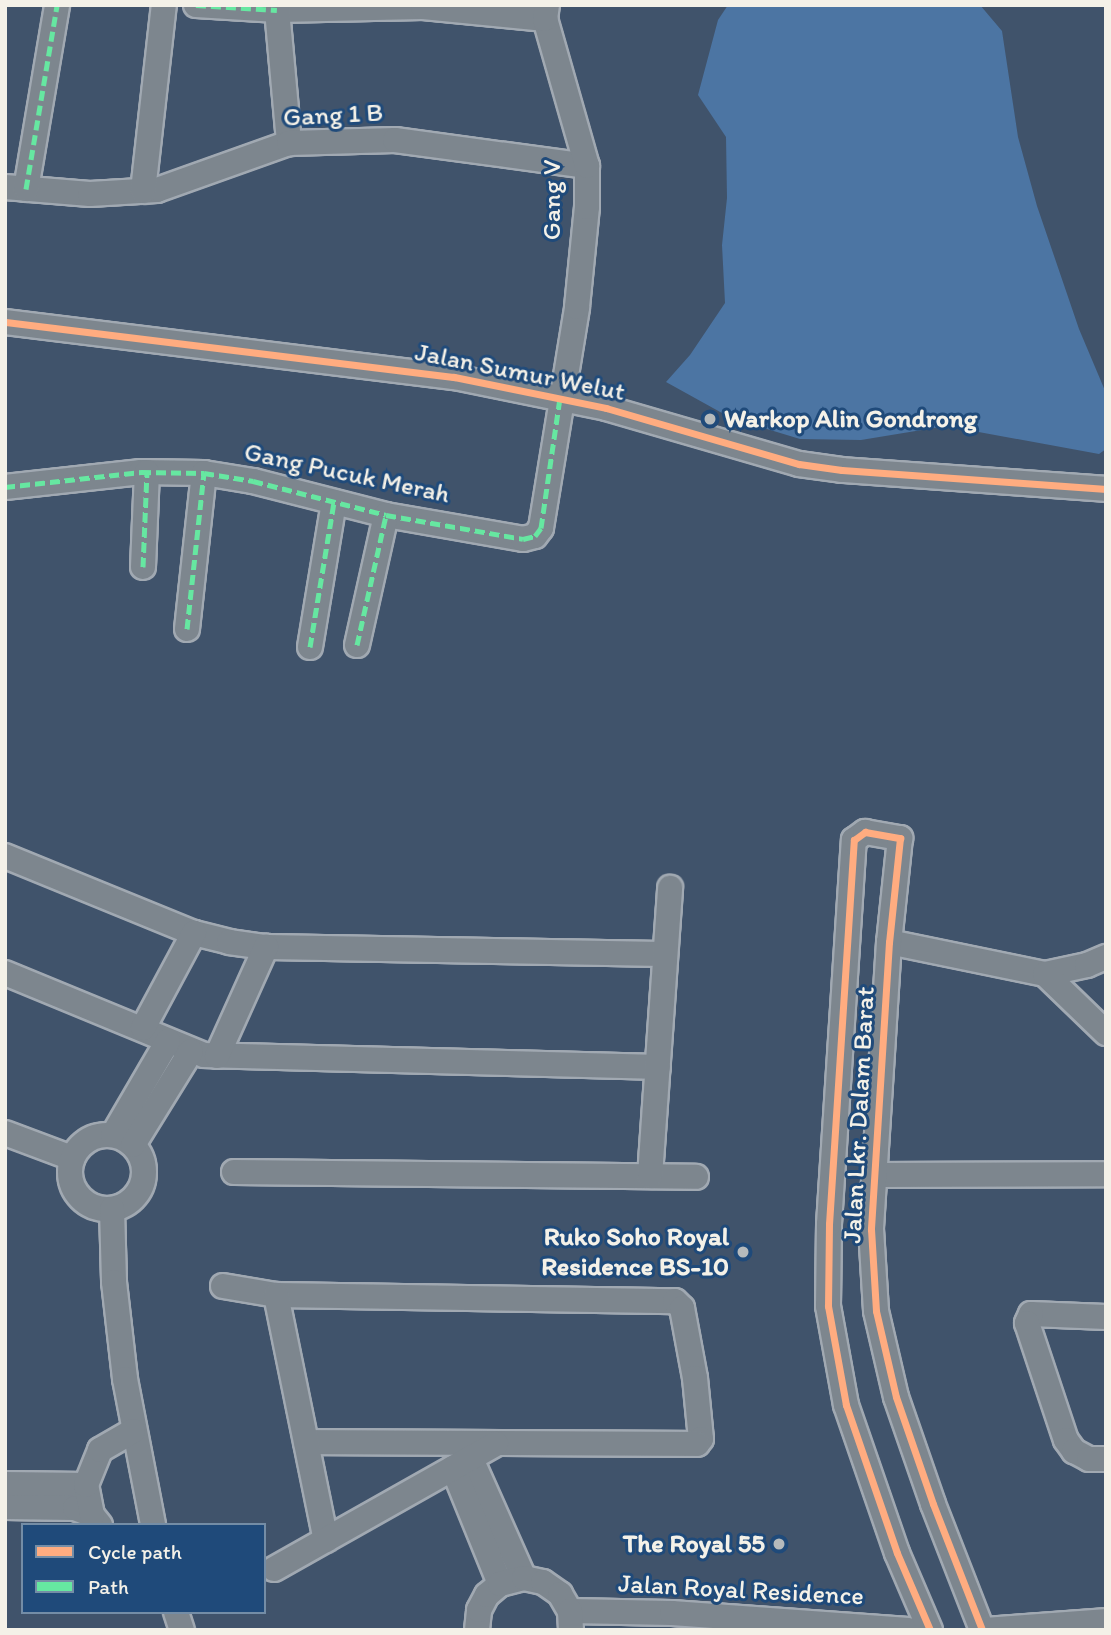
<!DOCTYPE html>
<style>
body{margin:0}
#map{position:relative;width:1111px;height:1635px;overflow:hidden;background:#40536b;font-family:Itim,sans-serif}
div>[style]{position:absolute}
.water>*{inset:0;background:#4c75a3}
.roads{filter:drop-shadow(2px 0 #a1a9b2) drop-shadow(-2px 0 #a1a9b2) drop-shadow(0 2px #a1a9b2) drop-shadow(0 -2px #a1a9b2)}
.minor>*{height:24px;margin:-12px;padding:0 12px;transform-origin:12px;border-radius:12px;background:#7d868e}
.minor>.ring{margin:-12px;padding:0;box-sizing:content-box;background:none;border:24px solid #7d868e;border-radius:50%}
.quiet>*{height:5px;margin-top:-2.5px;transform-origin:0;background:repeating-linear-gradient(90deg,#66e7a1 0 10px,transparent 0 15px)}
.cycleway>*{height:7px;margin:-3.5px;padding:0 3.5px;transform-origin:3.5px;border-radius:3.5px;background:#ffac80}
.dots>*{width:19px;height:19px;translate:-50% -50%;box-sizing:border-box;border:4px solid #1f4a7a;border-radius:50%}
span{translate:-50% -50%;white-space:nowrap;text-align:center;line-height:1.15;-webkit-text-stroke:6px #1f4a7a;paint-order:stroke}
.street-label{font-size:26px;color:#f4f1e8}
.poi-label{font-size:26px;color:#f4f1e8;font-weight:700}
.left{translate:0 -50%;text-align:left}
.right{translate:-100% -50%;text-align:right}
.frame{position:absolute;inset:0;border:7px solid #f4f1e8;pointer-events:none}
.legend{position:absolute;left:21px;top:1523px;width:245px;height:91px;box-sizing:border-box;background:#1f4a7a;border:2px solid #748da6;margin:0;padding:9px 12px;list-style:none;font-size:21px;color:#f4f1e8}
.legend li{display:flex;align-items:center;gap:14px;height:35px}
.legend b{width:35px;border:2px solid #748da6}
</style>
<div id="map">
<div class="water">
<i style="clip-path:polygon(728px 5px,980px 5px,1002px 31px,1018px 137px,1037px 206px,1079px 329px,1106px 393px,1106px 449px,1099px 454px,946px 426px,861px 440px,800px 439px,731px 418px,666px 382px,690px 355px,725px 303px,722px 245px,727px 198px,726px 137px,698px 95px,718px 20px)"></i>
</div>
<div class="roads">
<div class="minor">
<i style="left:196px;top:5px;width:81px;rotate:3.5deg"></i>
<i style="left:277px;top:10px;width:146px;rotate:-1.2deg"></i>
<i style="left:423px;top:7px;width:123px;rotate:5.6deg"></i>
<i style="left:277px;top:10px;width:134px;rotate:84.8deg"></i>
<i style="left:5px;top:187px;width:85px;rotate:4.7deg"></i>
<i style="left:90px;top:194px;width:67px;rotate:-3.4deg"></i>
<i style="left:157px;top:190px;width:140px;rotate:-19.6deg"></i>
<i style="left:289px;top:143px;width:106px;rotate:-1.6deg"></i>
<i style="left:395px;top:140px;width:194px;rotate:7.7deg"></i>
<i style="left:26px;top:189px;width:187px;rotate:-80.4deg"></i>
<i style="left:143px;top:191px;width:187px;rotate:-83.6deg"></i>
<i style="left:5px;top:322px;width:452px;rotate:7deg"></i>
<i style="left:454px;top:377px;width:155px;rotate:11.5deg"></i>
<i style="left:606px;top:408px;width:201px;rotate:16.2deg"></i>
<i style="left:799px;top:464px;width:43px;rotate:7.9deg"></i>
<i style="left:842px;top:470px;width:265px;rotate:4.1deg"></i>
<i style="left:5px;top:487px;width:137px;rotate:-6.3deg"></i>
<i style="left:141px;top:472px;width:63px;rotate:0.9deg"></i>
<i style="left:204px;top:473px;width:50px;rotate:9.3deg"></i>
<i style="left:253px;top:481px;width:137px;rotate:14.3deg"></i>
<i style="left:386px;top:515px;width:139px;rotate:9.9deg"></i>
<i style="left:523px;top:539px;width:12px;rotate:-14deg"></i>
<i style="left:535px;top:536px;width:10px;rotate:-53deg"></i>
<i style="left:541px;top:528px;width:224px;rotate:-80.7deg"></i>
<i style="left:577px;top:307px;width:100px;rotate:-84.3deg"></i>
<i style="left:587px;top:207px;width:41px;rotate:-90deg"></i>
<i style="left:587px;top:166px;width:153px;rotate:-105.9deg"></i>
<i style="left:545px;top:19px;width:14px;rotate:-82deg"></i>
<i style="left:143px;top:567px;width:95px;rotate:-87.6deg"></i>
<i style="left:187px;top:629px;width:157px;rotate:-83.8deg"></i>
<i style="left:357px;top:645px;width:133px;rotate:-77.4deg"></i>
<i style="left:310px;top:647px;width:147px;rotate:-80.6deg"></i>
<i style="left:5px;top:856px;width:204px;rotate:22.2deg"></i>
<i style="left:194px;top:933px;width:36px;rotate:14deg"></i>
<i style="left:229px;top:942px;width:37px;rotate:8deg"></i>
<i style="left:266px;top:947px;width:399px;rotate:1deg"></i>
<i style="left:889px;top:942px;width:159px;rotate:11.6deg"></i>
<i style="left:1045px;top:974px;width:43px;rotate:-12.1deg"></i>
<i style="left:1087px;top:965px;width:21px;rotate:-23deg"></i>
<i style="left:5px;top:973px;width:215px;rotate:22.4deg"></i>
<i style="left:204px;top:1055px;width:454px;rotate:1.5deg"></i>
<i style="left:1045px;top:974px;width:85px;rotate:44deg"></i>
<i style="left:143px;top:1028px;width:108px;rotate:-61.8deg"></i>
<i style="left:217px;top:1056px;width:120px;rotate:-65.8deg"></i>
<i style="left:5px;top:1133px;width:72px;rotate:20.5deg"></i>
<i class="ring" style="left:70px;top:1135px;width:50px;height:50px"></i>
<i style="left:113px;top:1135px;width:109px;rotate:-59.7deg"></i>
<i style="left:133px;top:1145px;width:110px;rotate:-58.3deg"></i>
<i style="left:234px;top:1172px;width:462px;rotate:0.6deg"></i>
<i style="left:876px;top:1175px;width:230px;rotate:-0.2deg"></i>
<i style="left:650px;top:1176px;width:289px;rotate:-86deg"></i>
<i style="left:112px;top:1209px;width:73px;rotate:88.4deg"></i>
<i style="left:114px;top:1282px;width:98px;rotate:83.5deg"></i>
<i style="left:125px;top:1379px;width:149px;rotate:79.1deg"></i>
<i style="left:223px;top:1286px;width:54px;rotate:9.6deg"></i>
<i style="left:276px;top:1295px;width:399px;rotate:0.9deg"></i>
<i style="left:675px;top:1301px;width:10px;rotate:45deg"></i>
<i style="left:682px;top:1308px;width:71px;rotate:79.5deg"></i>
<i style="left:695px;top:1378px;width:61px;rotate:84.4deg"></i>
<i style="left:701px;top:1439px;width:6px;rotate:129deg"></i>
<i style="left:697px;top:1444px;width:391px;rotate:-179.7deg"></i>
<i style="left:276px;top:1295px;width:250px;rotate:78.5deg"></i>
<i style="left:1106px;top:1317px;width:75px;rotate:-177.7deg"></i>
<i style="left:1031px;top:1314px;width:10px;rotate:114deg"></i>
<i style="left:1027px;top:1323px;width:123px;rotate:71.6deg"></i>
<i style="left:1066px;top:1440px;width:14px;rotate:54deg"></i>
<i style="left:1074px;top:1451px;width:17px;rotate:28deg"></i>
<i style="left:1089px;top:1459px;width:17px"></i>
<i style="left:471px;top:1459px;width:130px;rotate:66deg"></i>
<i style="left:453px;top:1468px;width:125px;rotate:67.9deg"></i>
<i style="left:5px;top:1484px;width:81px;rotate:0.7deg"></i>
<i style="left:5px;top:1507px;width:70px;rotate:0.8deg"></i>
<i style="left:75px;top:1508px;width:18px;rotate:22deg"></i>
<i style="left:100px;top:1525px;width:13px;rotate:-129deg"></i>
<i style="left:92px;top:1515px;width:31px;rotate:-101deg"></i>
<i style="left:86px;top:1485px;width:38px;rotate:-68deg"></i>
<i style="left:100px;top:1450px;width:38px;rotate:-30deg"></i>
<i style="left:274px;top:1569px;width:255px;rotate:-29.4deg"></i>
<i style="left:570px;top:1611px;width:102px;rotate:1.1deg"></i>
<i style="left:672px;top:1613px;width:237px;rotate:4.1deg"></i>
<i style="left:176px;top:1612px;width:19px;rotate:72deg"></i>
<i style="left:477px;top:1630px;width:20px;rotate:-84deg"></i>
<i style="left:479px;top:1610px;width:17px;rotate:-62deg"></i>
<i style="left:487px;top:1595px;width:17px;rotate:-40deg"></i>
<i style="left:500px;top:1584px;width:25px;rotate:-14deg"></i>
<i style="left:524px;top:1578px;width:19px;rotate:12deg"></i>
<i style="left:543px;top:1582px;width:21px;rotate:35deg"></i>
<i style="left:560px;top:1594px;width:20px;rotate:60deg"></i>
<i style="left:570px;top:1611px;width:19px;rotate:87deg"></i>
<i style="left:930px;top:1630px;width:84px;rotate:-113.2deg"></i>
<i style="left:897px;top:1553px;width:157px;rotate:-109deg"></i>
<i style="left:846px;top:1405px;width:101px;rotate:-100.3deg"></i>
<i style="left:828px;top:1306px;width:82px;rotate:-89.3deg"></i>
<i style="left:829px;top:1224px;width:385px;rotate:-86.3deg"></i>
<i style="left:854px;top:840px;width:14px;rotate:-36deg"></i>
<i style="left:865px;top:832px;width:36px;rotate:10deg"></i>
<i style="left:900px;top:838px;width:105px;rotate:96deg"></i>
<i style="left:889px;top:942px;width:288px;rotate:93.6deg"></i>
<i style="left:871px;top:1229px;width:82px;rotate:86.5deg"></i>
<i style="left:876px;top:1311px;width:88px;rotate:76.9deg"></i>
<i style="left:896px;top:1397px;width:113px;rotate:70.9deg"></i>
<i style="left:933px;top:1504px;width:135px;rotate:68.7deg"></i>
<i style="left:983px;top:1630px;width:123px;rotate:-4.2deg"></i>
</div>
</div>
<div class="quiet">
<i style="left:196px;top:5px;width:81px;rotate:3.5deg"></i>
<i style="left:26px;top:189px;width:187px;rotate:-80.4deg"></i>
<i style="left:5px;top:487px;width:137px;rotate:-6.3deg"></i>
<i style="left:141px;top:472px;width:63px;rotate:0.9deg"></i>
<i style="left:204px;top:473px;width:50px;rotate:9.3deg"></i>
<i style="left:253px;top:481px;width:137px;rotate:14.3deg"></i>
<i style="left:386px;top:515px;width:139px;rotate:9.9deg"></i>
<i style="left:523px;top:539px;width:12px;rotate:-14deg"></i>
<i style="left:535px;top:536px;width:10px;rotate:-53deg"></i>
<i style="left:541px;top:528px;width:131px;rotate:-81.7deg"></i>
<i style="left:143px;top:567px;width:95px;rotate:-87.6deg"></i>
<i style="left:187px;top:629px;width:157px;rotate:-83.8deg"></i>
<i style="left:357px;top:645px;width:133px;rotate:-77.4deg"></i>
<i style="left:310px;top:647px;width:147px;rotate:-80.6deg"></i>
</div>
<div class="cycleway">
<i style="left:5px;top:322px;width:452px;rotate:7deg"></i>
<i style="left:454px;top:377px;width:155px;rotate:11.5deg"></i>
<i style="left:606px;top:408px;width:201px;rotate:16.2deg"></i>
<i style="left:799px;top:464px;width:43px;rotate:7.9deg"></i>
<i style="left:842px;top:470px;width:265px;rotate:4.1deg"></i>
<i style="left:930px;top:1630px;width:84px;rotate:-113.2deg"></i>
<i style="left:897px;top:1553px;width:157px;rotate:-109deg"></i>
<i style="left:846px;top:1405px;width:101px;rotate:-100.3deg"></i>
<i style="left:828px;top:1306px;width:82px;rotate:-89.3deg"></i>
<i style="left:829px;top:1224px;width:385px;rotate:-86.3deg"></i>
<i style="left:854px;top:840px;width:14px;rotate:-36deg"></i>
<i style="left:865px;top:832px;width:36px;rotate:10deg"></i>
<i style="left:900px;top:838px;width:105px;rotate:96deg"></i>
<i style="left:889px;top:942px;width:288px;rotate:93.6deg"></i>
<i style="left:871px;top:1229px;width:82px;rotate:86.5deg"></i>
<i style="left:876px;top:1311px;width:88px;rotate:76.9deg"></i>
<i style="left:896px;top:1397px;width:113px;rotate:70.9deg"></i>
<i style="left:933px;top:1504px;width:135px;rotate:68.7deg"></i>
</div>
<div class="dots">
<i style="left:710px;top:419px;background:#b5babc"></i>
<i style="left:743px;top:1252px;background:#b5babc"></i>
<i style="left:779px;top:1544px;background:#b5babc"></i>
</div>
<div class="street-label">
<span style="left:333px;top:115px;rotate:-3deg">Gang 1 B</span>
<span style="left:552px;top:200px;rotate:-90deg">Gang V</span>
<span style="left:520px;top:372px;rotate:11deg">Jalan Sumur Welut</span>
<span style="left:347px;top:473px;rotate:12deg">Gang Pucuk Merah</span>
<span style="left:859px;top:1115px;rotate:-87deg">Jalan Lkr. Dalam Barat</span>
<span style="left:741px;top:1590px;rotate:3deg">Jalan Royal Residence</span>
</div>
<div class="poi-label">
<span class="left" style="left:724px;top:419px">Warkop Alin Gondrong</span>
<span class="right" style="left:729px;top:1252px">Ruko Soho Royal<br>Residence BS-10</span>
<span class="right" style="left:765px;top:1544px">The Royal 55</span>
</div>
<div class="frame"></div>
<ul class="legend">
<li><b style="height:9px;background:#ffac80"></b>Cycle path</li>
<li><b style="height:9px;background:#66e7a1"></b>Path</li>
</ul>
</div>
